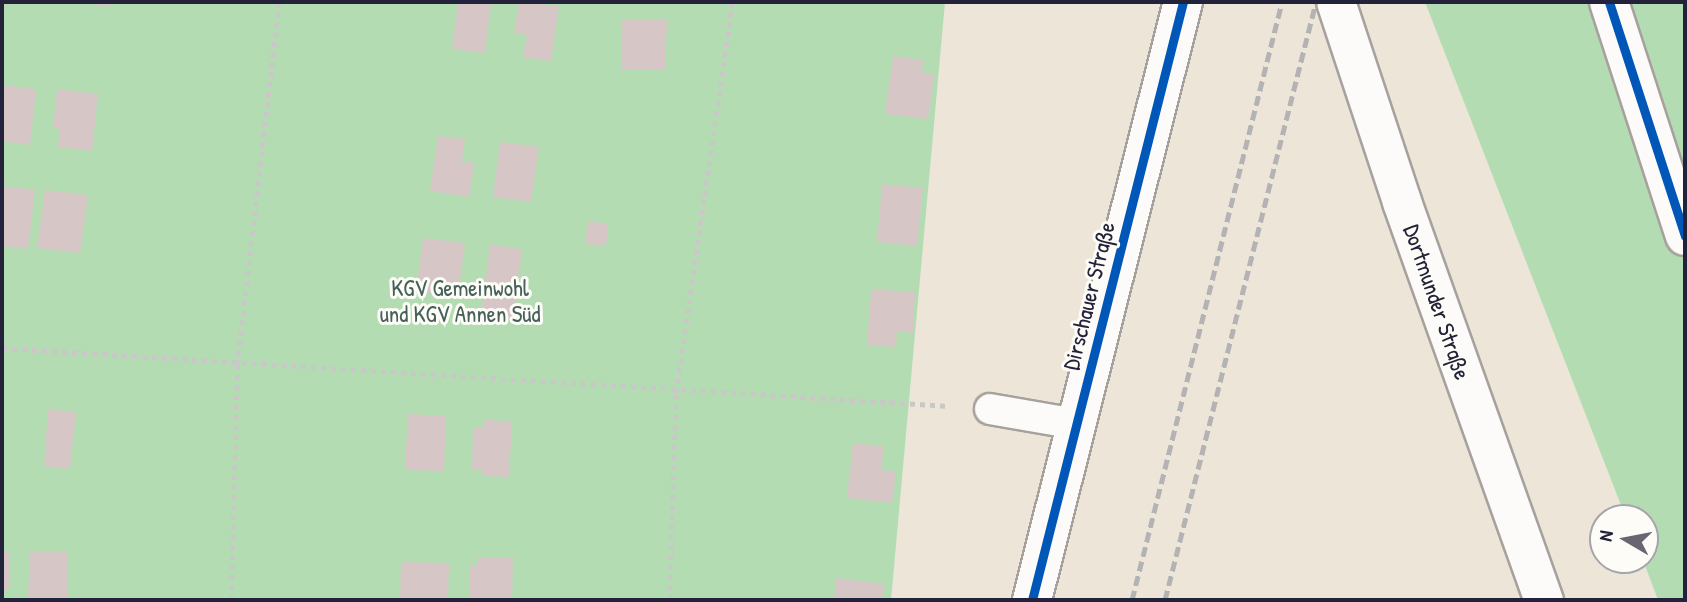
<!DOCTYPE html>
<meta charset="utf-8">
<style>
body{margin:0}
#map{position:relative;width:1687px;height:602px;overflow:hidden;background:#ede5d8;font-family:"Patrick Hand",sans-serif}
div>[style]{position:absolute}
.green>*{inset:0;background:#b4dcb3}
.building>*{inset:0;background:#d6c7c6}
.path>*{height:4.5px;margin-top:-2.25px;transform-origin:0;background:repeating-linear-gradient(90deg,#cac8c7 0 5px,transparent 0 10px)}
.roads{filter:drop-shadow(2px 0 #a6a19d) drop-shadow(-2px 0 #a6a19d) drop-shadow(0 2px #a6a19d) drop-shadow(0 -2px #a6a19d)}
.service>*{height:30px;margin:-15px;padding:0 15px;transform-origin:15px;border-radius:15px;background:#fcfbf9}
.minor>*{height:38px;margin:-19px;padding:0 19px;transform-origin:19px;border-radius:19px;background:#fcfbf9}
.secondary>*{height:38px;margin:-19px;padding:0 19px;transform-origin:19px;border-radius:19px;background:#fcfbf9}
.rail>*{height:5px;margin-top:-2.5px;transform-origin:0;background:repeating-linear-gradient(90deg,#b4b3b4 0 10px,transparent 0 15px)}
.cycleway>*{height:9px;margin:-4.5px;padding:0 4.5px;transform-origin:4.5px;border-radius:4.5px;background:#0057b8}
span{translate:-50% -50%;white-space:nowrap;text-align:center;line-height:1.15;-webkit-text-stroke:6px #fdfcf7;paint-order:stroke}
.park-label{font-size:23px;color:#45615a}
.street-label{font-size:23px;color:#22223b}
.frame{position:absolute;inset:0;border:4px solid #22223b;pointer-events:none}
.north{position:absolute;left:1589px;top:504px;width:70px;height:70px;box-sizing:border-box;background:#fdfcf7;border:2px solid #a5a5ac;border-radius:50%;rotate:280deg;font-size:19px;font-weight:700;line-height:28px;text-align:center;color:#22223b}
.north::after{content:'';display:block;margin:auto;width:24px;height:32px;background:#696672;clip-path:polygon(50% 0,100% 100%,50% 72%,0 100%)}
</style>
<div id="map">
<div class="green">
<i style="clip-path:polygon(2px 2px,945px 2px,891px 600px,2px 600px)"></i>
<i style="clip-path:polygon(1425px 2px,1685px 2px,1685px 600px,1658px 600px,1643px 560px,1645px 518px,1626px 518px)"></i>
</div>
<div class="building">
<i style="clip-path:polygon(81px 2px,109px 2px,109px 7px)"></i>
<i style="clip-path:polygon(458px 2px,491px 2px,485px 53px,452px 49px)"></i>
<i style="clip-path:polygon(519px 2px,559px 6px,551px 61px,523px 57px,527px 35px,514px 33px)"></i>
<i style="clip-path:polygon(622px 19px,667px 20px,665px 70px,622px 70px)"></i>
<i style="clip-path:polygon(893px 56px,923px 60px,922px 72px,934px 74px,928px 119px,885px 114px)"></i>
<i style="clip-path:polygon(2px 85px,36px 89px,30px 145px,2px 141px)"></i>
<i style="clip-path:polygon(57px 89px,98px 94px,92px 151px,58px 147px,60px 129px,53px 128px)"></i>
<i style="clip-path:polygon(438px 136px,465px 139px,462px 161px,474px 163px,469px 197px,430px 191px)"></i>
<i style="clip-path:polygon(500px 142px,539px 147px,531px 202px,493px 197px)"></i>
<i style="clip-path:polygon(882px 184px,923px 188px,917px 246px,877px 242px)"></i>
<i style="clip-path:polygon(2px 186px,35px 190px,28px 249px,2px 246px)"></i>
<i style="clip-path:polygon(45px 190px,88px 195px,80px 253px,37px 248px)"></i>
<i style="clip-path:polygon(588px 221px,608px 224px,606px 246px,585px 244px)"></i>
<i style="clip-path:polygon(423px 238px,465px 243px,459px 289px,445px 287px,444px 295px,416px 292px)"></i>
<i style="clip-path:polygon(490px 244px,522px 249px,513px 320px,481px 316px)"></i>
<i style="clip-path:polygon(871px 289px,915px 292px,913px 333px,897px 331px,896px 347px,867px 345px)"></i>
<i style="clip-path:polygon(48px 409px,76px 412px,70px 469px,44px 466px)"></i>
<i style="clip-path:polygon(408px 414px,446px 416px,444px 471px,405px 470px)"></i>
<i style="clip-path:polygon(483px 420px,512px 421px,509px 477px,482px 476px,483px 469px,472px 469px,473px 427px,483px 428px)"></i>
<i style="clip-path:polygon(853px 443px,884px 446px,881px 470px,896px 471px,892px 503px,847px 498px)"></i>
<i style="clip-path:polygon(2px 551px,10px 551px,9px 589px,2px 589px)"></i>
<i style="clip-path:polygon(30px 551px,68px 552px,67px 600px,28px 598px)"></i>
<i style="clip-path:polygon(477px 557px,513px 558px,512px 600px,469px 600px,469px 566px,478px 566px)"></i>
<i style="clip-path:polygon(401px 562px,449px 563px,448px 600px,400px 600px)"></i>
<i style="clip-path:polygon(836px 578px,884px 584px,882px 600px,834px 600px)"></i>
</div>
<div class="path">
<i style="left:2px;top:348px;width:949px;rotate:3.5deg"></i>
<i style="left:231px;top:600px;width:235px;rotate:-88.5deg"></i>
<i style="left:237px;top:365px;width:365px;rotate:-83.4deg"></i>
<i style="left:669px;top:600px;width:207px;rotate:-88.1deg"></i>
<i style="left:676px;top:393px;width:395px;rotate:-81.8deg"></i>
</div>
<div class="roads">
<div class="service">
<i style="left:990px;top:409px;width:87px;rotate:9.9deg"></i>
</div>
<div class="minor">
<i style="left:1609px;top:2px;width:246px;rotate:72deg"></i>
<i style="left:1032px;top:600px;width:617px;rotate:-75.83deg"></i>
</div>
<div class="secondary">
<i style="left:1336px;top:2px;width:211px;rotate:71.7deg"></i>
<i style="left:1402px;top:202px;width:423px;rotate:70.4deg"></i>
</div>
</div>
<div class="rail">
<i style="left:1132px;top:600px;width:617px;rotate:-75.92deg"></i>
<i style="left:1165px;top:600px;width:617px;rotate:-75.83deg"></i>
</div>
<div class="cycleway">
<i style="left:1609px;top:2px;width:246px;rotate:72deg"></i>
<i style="left:1032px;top:600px;width:617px;rotate:-75.83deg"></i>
</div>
<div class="park-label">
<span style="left:460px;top:301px">KGV Gemeinwohl<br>und KGV Annen Süd</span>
</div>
<div class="street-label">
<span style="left:1089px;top:296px;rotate:-76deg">Dirschauer Straße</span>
<span style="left:1437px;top:302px;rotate:71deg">Dortmunder Straße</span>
</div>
<div class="frame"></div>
<div class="north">N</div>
</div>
